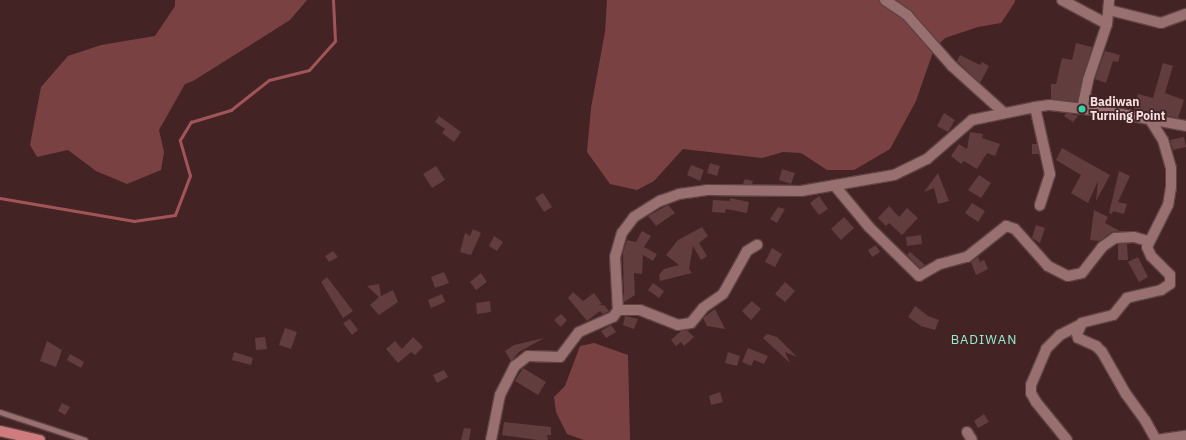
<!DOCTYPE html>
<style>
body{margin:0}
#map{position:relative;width:1186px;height:440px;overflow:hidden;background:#442324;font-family:"IBM Plex Sans",sans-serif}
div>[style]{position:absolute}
.green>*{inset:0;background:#7a4143}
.stream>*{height:2.5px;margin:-1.25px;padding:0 1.25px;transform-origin:1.25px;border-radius:1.25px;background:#a25558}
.building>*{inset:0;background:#613d3e}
.roads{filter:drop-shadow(1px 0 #5f4344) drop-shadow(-1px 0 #5f4344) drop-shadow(0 1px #5f4344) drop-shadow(0 -1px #5f4344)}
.lane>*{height:5px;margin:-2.5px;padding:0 2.5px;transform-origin:2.5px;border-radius:2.5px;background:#987070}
.street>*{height:10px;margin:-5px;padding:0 5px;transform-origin:5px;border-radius:5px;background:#987070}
.primary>*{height:10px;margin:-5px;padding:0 5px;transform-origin:5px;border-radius:5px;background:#d07b7e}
.dots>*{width:11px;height:11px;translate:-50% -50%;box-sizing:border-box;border:2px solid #442324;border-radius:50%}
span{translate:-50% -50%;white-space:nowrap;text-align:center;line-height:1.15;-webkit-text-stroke:3.5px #442324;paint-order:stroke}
.poi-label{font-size:12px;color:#f7e1e0;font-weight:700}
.left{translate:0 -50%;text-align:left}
.neighbourhood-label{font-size:13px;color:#93eecd;letter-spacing:1px}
</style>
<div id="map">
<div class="green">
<i style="clip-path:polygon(175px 0,307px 0,290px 20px,193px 81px,185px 84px,159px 130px,164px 152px,161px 170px,127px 184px,96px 171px,68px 150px,37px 157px,30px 145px,41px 87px,68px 56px,101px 45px,155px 36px,175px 6px)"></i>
<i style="clip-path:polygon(607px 0,1015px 0,1015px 2px,1001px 23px,978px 27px,945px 38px,934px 49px,916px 101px,890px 149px,854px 170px,827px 170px,801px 153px,783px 152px,762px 158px,683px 149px,654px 181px,637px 190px,610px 184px,587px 152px,591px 108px,605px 32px)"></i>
<i style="clip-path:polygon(594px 343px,628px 355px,630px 440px,584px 440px,567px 434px,556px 412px,554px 397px,565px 386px,580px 346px)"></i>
</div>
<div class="stream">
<i style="left:0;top:198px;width:136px;rotate:9.7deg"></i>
<i style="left:134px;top:221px;width:41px;rotate:-8.3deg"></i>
<i style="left:175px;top:215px;width:42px;rotate:-69deg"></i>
<i style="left:190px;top:176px;width:37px;rotate:-106deg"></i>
<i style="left:180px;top:140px;width:21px;rotate:-59deg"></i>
<i style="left:191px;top:122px;width:42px;rotate:-16.7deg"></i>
<i style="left:231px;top:110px;width:48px;rotate:-38.3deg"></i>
<i style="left:269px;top:80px;width:41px;rotate:-14deg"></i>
<i style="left:309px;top:70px;width:39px;rotate:-48deg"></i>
<i style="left:335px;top:41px;width:41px;rotate:-92.8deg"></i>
</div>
<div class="building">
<i style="clip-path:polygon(1076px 43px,1092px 47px,1077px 102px,1051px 99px,1051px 84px,1056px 84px,1062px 58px,1072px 60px)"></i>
<i style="clip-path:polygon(1105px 51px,1120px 55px,1118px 62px,1113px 61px,1106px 83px,1095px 79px)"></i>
<i style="clip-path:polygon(960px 55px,980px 65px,982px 62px,989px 66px,980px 83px,957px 61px)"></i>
<i style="clip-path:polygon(1163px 63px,1173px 66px,1165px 93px,1184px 100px,1178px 118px,1134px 109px,1138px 94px,1153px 98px)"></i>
<i style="clip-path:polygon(944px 113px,955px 120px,948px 132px,937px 126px)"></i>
<i style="clip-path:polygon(1066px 113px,1076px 115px,1078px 116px,1073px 122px,1064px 116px)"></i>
<i style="clip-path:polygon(439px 116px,461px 132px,454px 142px,442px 133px,445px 129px,435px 122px)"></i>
<i style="clip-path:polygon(970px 132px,983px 134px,982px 138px,1000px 144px,995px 156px,987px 153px,977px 169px,964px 161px,961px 164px,951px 156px,959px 144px,967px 149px)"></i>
<i style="clip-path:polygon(1184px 137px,1186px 147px,1173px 150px,1170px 140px)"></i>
<i style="clip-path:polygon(1032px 144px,1037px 144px,1039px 154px,1032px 154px)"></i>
<i style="clip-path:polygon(1062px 148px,1110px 175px,1096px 201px,1098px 181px,1088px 203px,1071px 193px,1081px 175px,1056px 160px)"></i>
<i style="clip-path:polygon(710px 163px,720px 166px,717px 176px,707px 173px)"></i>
<i style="clip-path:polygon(691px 165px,704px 170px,700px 181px,687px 175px)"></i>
<i style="clip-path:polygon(436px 166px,445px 180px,432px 188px,423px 174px)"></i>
<i style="clip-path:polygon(782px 169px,795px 173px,791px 184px,779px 180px)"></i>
<i style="clip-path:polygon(1119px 171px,1130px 176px,1118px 202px,1127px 204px,1124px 214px,1113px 211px,1112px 214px,1109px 213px)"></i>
<i style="clip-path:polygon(938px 173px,949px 201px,938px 204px,934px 188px,924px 192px)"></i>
<i style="clip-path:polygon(979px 175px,991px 183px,981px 198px,968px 190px)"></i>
<i style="clip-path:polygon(745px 179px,753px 181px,752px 184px,743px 184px)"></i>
<i style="clip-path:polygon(543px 193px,552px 207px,544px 212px,535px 198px)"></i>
<i style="clip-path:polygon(819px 196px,828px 209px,819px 215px,810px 203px)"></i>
<i style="clip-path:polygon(730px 198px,749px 202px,747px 213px,726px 209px,725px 213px,712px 212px,713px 200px,730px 201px)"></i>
<i style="clip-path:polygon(972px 203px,985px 211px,978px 222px,965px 213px)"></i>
<i style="clip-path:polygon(668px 205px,675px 213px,656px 226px,648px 216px)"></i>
<i style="clip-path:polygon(889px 206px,899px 217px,907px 208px,918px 218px,902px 235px,889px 223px,886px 226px,878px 218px)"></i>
<i style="clip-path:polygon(778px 207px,785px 209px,777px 223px,770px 219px)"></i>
<i style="clip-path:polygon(1094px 210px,1108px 217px,1105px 223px,1120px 231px,1112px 232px,1099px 241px,1090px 240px)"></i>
<i style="clip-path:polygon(844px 217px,854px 228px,841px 240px,831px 229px)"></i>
<i style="clip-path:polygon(1036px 225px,1045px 228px,1040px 243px,1032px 238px)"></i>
<i style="clip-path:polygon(702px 227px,708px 236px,699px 243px,707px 256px,701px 260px,693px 246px,689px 269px,692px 273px,660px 281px,659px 275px,664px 269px,679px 265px,666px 255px,678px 240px)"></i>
<i style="clip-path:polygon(473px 229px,481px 233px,471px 255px,460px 252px,465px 233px,470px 236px)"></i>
<i style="clip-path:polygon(642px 231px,651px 236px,644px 247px,657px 254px,653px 261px,643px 255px,642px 274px,634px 273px,635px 295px,624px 302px,623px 253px,627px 240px,636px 242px)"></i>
<i style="clip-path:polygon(921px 235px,922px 244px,907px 246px,906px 237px)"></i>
<i style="clip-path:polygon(494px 236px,503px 242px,497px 251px,489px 246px)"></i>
<i style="clip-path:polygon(1118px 244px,1127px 244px,1128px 260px,1118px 260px)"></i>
<i style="clip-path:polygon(876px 245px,880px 252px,872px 257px,868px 250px)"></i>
<i style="clip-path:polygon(772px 248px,782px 254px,775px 267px,765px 262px)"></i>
<i style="clip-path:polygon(333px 251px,338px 257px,329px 262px,325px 256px)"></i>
<i style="clip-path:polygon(910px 252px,925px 265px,920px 268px,907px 255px)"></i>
<i style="clip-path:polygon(978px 257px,980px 262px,984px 260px,988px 269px,976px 275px,971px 262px)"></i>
<i style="clip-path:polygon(1138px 257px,1148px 277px,1139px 282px,1128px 262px)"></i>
<i style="clip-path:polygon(444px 272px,449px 283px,435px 288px,431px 277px)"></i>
<i style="clip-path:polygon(481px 273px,487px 282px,476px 290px,470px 282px)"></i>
<i style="clip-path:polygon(327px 277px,353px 311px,343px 318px,321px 282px)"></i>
<i style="clip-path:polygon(785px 282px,795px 291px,785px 302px,775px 294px)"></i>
<i style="clip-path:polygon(653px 283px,664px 291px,659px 298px,648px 290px)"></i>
<i style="clip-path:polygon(379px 284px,381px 296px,393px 290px,398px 302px,379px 315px,370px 305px,379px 297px,367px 286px)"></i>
<i style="clip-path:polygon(573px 292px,583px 301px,594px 293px,602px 304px,599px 304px,605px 306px,609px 311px,603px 314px,600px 311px,587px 321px,568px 298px)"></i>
<i style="clip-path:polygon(442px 294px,445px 302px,431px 308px,428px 300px)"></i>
<i style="clip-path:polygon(490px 301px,491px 312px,477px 314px,476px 303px)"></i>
<i style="clip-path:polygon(752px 301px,761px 309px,751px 320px,742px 311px)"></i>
<i style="clip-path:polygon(915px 306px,928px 316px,939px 320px,935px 330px,921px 326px,908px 317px)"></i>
<i style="clip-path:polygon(715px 309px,725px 329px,707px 326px,703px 318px)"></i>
<i style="clip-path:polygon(561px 314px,567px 320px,561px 327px,554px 320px)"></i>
<i style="clip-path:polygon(625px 316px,638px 319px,634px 329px,623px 325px)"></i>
<i style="clip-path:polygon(350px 319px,358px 330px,352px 335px,343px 323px)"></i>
<i style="clip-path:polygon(611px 325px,616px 332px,606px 338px,601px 331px)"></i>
<i style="clip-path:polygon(285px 328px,297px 332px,291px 349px,279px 345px)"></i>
<i style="clip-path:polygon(687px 330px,694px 337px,684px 346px,681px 342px,676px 346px,671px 340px,681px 331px)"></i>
<i style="clip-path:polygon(767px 334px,777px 337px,797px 357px,785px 352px,790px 363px,763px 338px)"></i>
<i style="clip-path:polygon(265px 337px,267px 349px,256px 350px,255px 338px)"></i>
<i style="clip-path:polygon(413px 337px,423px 347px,415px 355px,411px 352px,398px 363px,386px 349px,395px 341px,402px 349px)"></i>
<i style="clip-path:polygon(544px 338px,519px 352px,511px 361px,505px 351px,514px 345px)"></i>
<i style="clip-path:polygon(47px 341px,62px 350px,56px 367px,40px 361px)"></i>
<i style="clip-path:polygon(748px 348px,768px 356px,764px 364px,754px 360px,751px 366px,742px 362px)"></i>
<i style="clip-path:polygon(234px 352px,253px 358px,251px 365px,232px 360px)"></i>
<i style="clip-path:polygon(728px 352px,740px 356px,737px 366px,725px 363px)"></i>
<i style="clip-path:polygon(70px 354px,84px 362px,81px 368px,67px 360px)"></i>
<i style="clip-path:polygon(523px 368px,546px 382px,538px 395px,515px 381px)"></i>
<i style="clip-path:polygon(444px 370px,448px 377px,437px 383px,433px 375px)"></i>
<i style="clip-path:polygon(720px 392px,723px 402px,711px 405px,709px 396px)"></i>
<i style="clip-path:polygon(62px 403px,70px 407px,65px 415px,58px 411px)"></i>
<i style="clip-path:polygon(984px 414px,989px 422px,978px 428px,974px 421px)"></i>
<i style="clip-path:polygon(504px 422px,551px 427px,551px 435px,547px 435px,548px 440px,537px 440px,502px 435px)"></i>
<i style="clip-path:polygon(464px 428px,471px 429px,469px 440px,461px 440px)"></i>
</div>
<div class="roads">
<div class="lane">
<i style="left:0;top:412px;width:89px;rotate:18.2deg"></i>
</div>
<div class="street">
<i style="left:885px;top:0;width:27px;rotate:34deg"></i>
<i style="left:907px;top:15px;width:68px;rotate:48.6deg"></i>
<i style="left:952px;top:66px;width:69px;rotate:42deg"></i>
<i style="left:1062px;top:0;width:51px;rotate:28.1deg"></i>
<i style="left:1109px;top:10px;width:54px;rotate:14deg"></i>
<i style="left:1161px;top:23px;width:27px;rotate:-20deg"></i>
<i style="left:1035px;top:107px;width:69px;rotate:77.4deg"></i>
<i style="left:1050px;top:174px;width:33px;rotate:108deg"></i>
<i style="left:1082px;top:109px;width:30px;rotate:-78deg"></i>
<i style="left:1088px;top:80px;width:59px;rotate:-71.3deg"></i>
<i style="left:1107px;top:24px;width:24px;rotate:-85deg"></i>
<i style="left:1151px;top:121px;width:22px;rotate:58deg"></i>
<i style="left:1163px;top:140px;width:29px;rotate:74deg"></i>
<i style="left:1171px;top:168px;width:19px;rotate:90deg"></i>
<i style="left:1171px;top:187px;width:18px;rotate:99deg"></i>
<i style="left:1168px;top:205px;width:47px;rotate:116.6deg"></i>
<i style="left:1147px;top:247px;width:10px;rotate:66deg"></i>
<i style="left:1151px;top:256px;width:27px;rotate:45deg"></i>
<i style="left:1170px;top:275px;width:9px;rotate:90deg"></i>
<i style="left:1170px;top:284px;width:11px;rotate:146deg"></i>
<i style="left:1161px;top:290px;width:35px;rotate:167deg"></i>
<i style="left:1127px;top:298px;width:22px;rotate:129deg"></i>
<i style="left:1113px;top:315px;width:32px;rotate:166deg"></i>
<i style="left:1082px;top:323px;width:12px;rotate:114deg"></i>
<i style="left:1077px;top:334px;width:4px;rotate:76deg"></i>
<i style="left:1078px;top:338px;width:20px;rotate:24deg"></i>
<i style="left:1096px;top:346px;width:8px;rotate:45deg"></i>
<i style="left:1102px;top:352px;width:48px;rotate:60.3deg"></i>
<i style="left:1126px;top:394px;width:32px;rotate:54deg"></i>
<i style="left:1145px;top:420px;width:23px;rotate:61deg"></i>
<i style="left:835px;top:186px;width:53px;rotate:50.3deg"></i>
<i style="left:869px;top:227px;width:70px;rotate:44.4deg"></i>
<i style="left:919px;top:276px;width:24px;rotate:-30deg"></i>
<i style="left:940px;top:264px;width:28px;rotate:-15deg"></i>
<i style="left:967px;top:257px;width:50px;rotate:-38.5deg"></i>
<i style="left:1006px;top:226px;width:9px;rotate:18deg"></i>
<i style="left:1015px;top:229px;width:50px;rotate:48.3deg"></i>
<i style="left:1048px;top:266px;width:22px;rotate:27deg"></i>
<i style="left:1068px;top:276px;width:14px;rotate:-12deg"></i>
<i style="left:1082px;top:273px;width:33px;rotate:-52deg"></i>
<i style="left:1102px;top:247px;width:16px;rotate:-35deg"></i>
<i style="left:1115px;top:238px;width:19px;rotate:-3deg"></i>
<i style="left:1134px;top:237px;width:15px;rotate:16deg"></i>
<i style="left:618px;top:310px;width:22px"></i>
<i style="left:640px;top:310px;width:41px;rotate:21.5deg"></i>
<i style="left:678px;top:325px;width:13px;rotate:-9deg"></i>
<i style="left:691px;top:323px;width:19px;rotate:-51deg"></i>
<i style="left:703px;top:308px;width:24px;rotate:-35deg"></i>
<i style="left:723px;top:294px;width:49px;rotate:-60.8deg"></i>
<i style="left:747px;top:251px;width:12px;rotate:-31deg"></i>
<i style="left:967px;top:432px;width:9px;rotate:58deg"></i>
<i style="left:491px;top:440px;width:46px;rotate:-78.7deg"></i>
<i style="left:500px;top:395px;width:33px;rotate:-63deg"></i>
<i style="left:515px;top:366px;width:16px;rotate:-38deg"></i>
<i style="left:528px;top:356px;width:32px;rotate:2deg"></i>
<i style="left:560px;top:357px;width:31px;rotate:-53deg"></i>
<i style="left:579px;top:332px;width:37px;rotate:-24deg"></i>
<i style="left:613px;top:317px;width:9px;rotate:-54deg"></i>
<i style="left:618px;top:310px;width:53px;rotate:-93.2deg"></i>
<i style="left:615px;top:257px;width:25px;rotate:-74deg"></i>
<i style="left:622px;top:233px;width:20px;rotate:-53deg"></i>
<i style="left:634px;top:217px;width:31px;rotate:-32deg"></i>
<i style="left:660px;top:201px;width:20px;rotate:-20deg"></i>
<i style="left:679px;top:194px;width:28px;rotate:-8deg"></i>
<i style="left:707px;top:190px;width:94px;rotate:0.6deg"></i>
<i style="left:801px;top:191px;width:94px;rotate:-9.8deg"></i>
<i style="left:894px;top:175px;width:37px;rotate:-26deg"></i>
<i style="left:927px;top:159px;width:60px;rotate:-40.9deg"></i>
<i style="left:972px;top:120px;width:64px;rotate:-11.7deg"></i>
<i style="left:1035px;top:107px;width:15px;rotate:-8deg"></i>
<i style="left:1050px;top:105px;width:60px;rotate:6.7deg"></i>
<i style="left:1110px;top:112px;width:77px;rotate:10.4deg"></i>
<i style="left:1067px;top:440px;width:49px;rotate:-129.2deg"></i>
<i style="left:1036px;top:402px;width:10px;rotate:-119deg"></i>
<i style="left:1031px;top:393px;width:8px;rotate:-90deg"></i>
<i style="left:1031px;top:385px;width:39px;rotate:-67deg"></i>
<i style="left:1046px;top:349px;width:20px;rotate:-45deg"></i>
<i style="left:1060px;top:335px;width:22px;rotate:-27deg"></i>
<i style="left:1156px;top:440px;width:30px;rotate:-8deg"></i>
</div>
<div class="primary">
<i style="left:0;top:431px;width:41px;rotate:12.7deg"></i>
</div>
</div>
<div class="dots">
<i style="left:1082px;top:109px;background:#35d4a7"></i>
</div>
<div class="poi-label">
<span class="left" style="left:1090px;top:109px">Badiwan<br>Turning Point</span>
</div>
<div class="neighbourhood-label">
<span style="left:984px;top:340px">BADIWAN</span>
</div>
</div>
